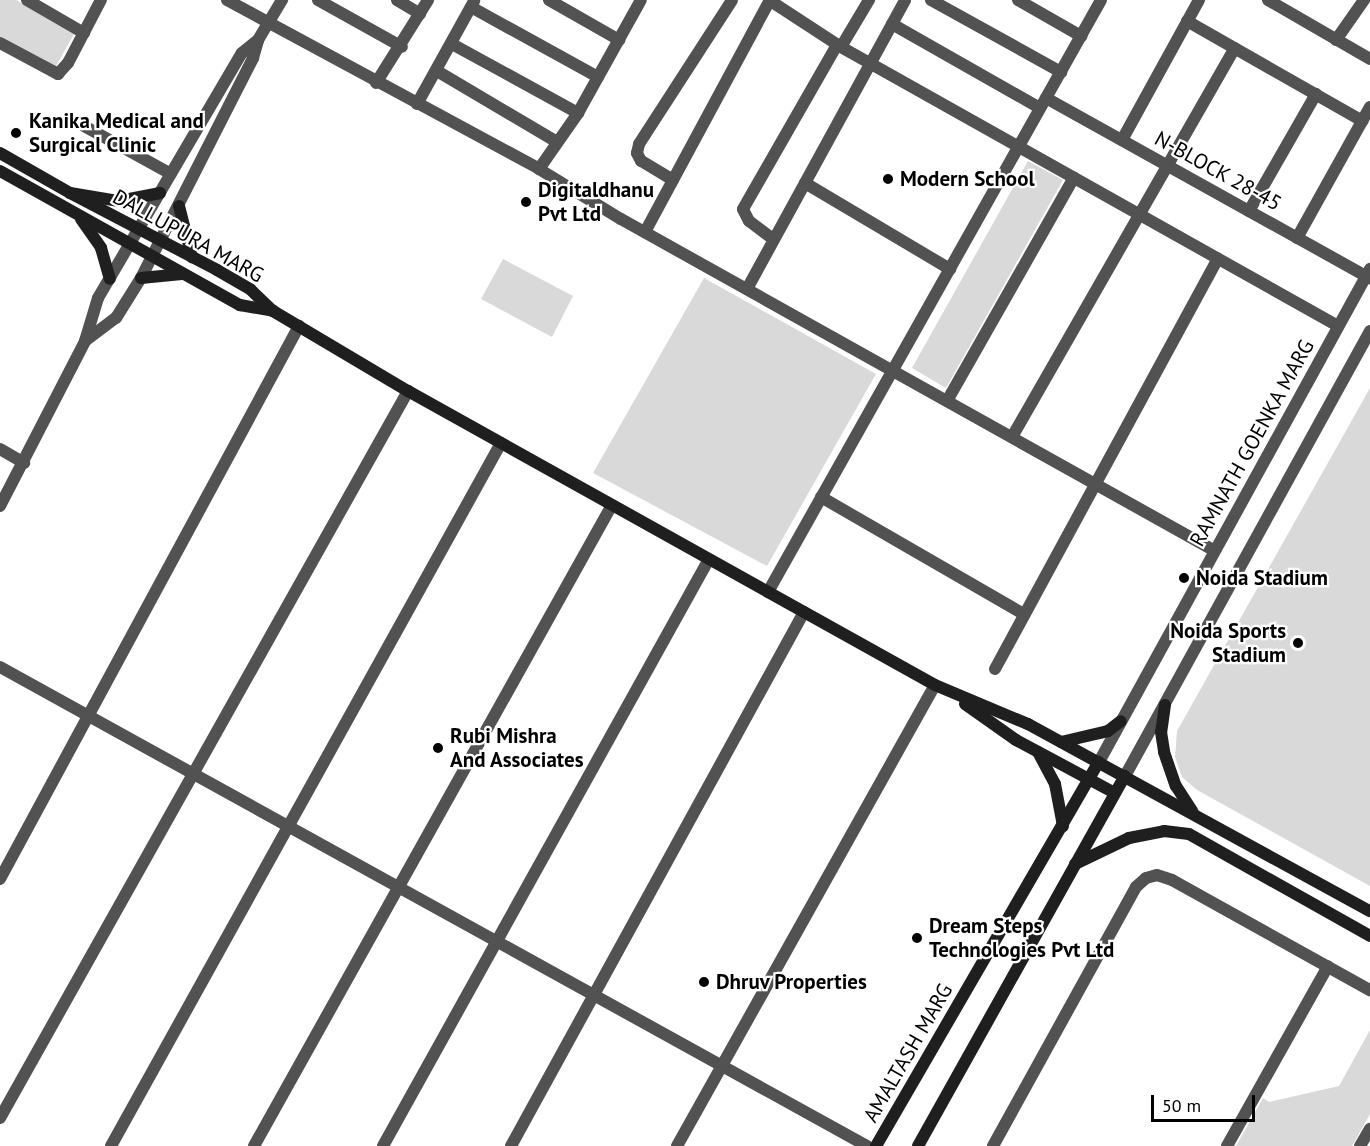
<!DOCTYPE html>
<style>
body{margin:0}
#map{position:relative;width:1370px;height:1146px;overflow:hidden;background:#fff;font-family:"PT Sans",sans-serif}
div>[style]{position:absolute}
.green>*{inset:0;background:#d9d9d9}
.minor>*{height:12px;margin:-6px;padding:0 6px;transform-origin:6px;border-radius:6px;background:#525252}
.tertiary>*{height:12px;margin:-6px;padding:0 6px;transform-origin:6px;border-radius:6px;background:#525252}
.secondary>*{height:12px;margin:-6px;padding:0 6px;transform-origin:6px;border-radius:6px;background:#1f1f1f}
.dots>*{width:16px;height:16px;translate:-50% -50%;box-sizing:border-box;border:3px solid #fff;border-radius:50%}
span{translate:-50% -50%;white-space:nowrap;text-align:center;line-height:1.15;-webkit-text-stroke:4.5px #fff;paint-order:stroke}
.poi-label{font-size:21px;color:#000;font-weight:700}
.left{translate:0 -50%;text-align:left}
.right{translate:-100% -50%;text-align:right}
.street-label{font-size:21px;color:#000}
.scale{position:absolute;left:1151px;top:1095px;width:104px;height:27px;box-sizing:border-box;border:3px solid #000;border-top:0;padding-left:8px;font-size:18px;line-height:21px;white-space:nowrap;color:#000;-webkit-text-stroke:4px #fff;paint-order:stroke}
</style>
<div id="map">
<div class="green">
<i style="clip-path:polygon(0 0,16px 0,75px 32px,55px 68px,0 38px)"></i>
<i style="clip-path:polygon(1028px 161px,1063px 180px,946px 388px,912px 368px)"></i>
<i style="clip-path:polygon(503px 259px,573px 296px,552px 337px,481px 299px)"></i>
<i style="clip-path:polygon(704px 278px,876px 374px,767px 566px,593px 473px)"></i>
<i style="clip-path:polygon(1370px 388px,1370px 886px,1197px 790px,1182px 777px,1175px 757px,1177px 731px)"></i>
<i style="clip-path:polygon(1370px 1030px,1370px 1114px,1352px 1146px,1236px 1146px,1263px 1098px,1269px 1102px,1339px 1086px)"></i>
</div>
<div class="minor">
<i style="left:27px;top:0;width:66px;rotate:30.1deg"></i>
<i style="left:227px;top:0;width:355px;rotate:28.4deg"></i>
<i style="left:539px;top:169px;width:96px;rotate:31.4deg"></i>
<i style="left:621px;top:219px;width:680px;rotate:29.2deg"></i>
<i style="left:318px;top:0;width:96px;rotate:29.2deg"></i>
<i style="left:397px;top:0;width:27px;rotate:31deg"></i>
<i style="left:549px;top:0;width:81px;rotate:29.7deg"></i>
<i style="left:769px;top:0;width:86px;rotate:33.1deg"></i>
<i style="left:841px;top:47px;width:570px;rotate:29.31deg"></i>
<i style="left:931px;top:0;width:149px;rotate:29deg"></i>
<i style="left:1018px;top:0;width:73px;rotate:29.7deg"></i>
<i style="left:1268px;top:0;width:118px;rotate:30deg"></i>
<i style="left:471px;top:7px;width:145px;rotate:28.9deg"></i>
<i style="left:1187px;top:21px;width:202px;rotate:29.7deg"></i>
<i style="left:892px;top:24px;width:170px;rotate:29.6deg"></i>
<i style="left:1336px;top:40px;width:49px;rotate:-55deg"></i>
<i style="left:0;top:43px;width:66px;rotate:28.1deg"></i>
<i style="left:58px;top:74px;width:15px;rotate:-48deg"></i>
<i style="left:68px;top:63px;width:71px;rotate:-62.4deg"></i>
<i style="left:452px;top:44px;width:144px;rotate:28.7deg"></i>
<i style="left:841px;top:47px;width:55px;rotate:-59.2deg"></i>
<i style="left:437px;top:71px;width:139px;rotate:30.6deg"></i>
<i style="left:376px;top:83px;width:98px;rotate:-57.9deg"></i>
<i style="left:1046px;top:98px;width:371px;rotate:29.1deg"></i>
<i style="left:417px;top:104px;width:118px;rotate:-61deg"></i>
<i style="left:84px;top:126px;width:99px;rotate:28.9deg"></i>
<i style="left:1122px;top:140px;width:160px;rotate:-61.2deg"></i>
<i style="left:539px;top:169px;width:68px;rotate:-55.1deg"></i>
<i style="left:578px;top:113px;width:129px;rotate:-60.9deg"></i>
<i style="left:673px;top:180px;width:37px;rotate:-149deg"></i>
<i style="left:641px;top:161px;width:9px;rotate:-117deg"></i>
<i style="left:637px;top:153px;width:9px;rotate:-77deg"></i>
<i style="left:639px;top:144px;width:171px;rotate:-57.1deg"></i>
<i style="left:805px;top:183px;width:169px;rotate:30.7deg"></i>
<i style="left:1249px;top:211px;width:135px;rotate:-60.2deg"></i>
<i style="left:645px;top:232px;width:264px;rotate:-61.7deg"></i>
<i style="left:1297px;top:238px;width:150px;rotate:-60.9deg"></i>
<i style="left:773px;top:239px;width:30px;rotate:-143deg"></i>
<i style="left:749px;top:221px;width:13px;rotate:-117deg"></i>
<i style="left:743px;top:209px;width:189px;rotate:-60.2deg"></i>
<i style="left:747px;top:289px;width:329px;rotate:-61.3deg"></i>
<i style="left:947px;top:401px;width:257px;rotate:-60.4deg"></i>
<i style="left:1012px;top:437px;width:448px;rotate:-60.2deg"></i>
<i style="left:0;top:449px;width:28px;rotate:30deg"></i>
<i style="left:821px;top:497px;width:234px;rotate:30deg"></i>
<i style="left:768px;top:592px;width:679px;rotate:-60.64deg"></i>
<i style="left:0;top:667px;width:991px;rotate:28.92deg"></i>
<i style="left:995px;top:669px;width:467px;rotate:-61.5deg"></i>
<i style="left:0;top:879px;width:629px;rotate:-61.6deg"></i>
<i style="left:0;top:1118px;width:834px;rotate:-60.7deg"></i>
<i style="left:111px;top:1146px;width:804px;rotate:-60.98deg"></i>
<i style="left:254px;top:1146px;width:734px;rotate:-60.82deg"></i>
<i style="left:383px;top:1146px;width:671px;rotate:-60.95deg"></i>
<i style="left:511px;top:1146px;width:609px;rotate:-61.25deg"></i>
<i style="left:677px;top:1146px;width:528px;rotate:-60.77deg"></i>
<i style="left:993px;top:1146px;width:296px;rotate:-61.1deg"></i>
<i style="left:1136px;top:887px;width:13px;rotate:-42deg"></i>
<i style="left:1146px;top:878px;width:11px;rotate:-15deg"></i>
<i style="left:1157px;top:875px;width:16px;rotate:18deg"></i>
<i style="left:1172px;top:880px;width:227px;rotate:29.1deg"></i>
<i style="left:1227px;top:1146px;width:206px;rotate:-60.7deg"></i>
<i style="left:1360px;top:1146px;width:20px;rotate:-60deg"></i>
</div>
<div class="tertiary">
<i style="left:85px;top:341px;width:39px;rotate:-37deg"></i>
<i style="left:116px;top:318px;width:47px;rotate:-58deg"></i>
<i style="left:141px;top:278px;width:247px;rotate:-63deg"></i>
<i style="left:253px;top:58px;width:19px;rotate:-74deg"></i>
<i style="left:258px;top:40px;width:47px;rotate:-59deg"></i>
<i style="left:0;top:506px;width:186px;rotate:-62.7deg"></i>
<i style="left:85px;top:341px;width:45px;rotate:-73.2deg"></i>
<i style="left:98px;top:298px;width:284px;rotate:-59.6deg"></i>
<i style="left:242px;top:53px;width:21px;rotate:-39deg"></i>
<i style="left:1099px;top:762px;width:563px;rotate:-61.2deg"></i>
<i style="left:1125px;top:776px;width:508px;rotate:-61.16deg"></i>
</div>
<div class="secondary">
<i style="left:0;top:153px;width:81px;rotate:29.7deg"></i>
<i style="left:70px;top:193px;width:50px;rotate:9.3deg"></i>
<i style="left:119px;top:201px;width:42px;rotate:-11deg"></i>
<i style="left:0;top:171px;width:275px;rotate:29.2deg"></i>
<i style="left:240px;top:305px;width:34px;rotate:10deg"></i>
<i style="left:70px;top:193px;width:166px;rotate:27.6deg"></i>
<i style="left:217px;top:270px;width:39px;rotate:30deg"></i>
<i style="left:251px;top:290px;width:30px;rotate:44deg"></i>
<i style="left:273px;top:311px;width:157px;rotate:30.7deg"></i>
<i style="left:408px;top:391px;width:603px;rotate:29.16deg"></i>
<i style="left:935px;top:685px;width:101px;rotate:22.8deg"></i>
<i style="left:1028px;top:724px;width:390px;rotate:28.7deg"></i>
<i style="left:179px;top:206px;width:53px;rotate:75.7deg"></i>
<i style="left:81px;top:219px;width:35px;rotate:55deg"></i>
<i style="left:101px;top:248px;width:32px;rotate:74deg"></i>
<i style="left:141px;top:278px;width:41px;rotate:-5.6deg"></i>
<i style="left:965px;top:704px;width:62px;rotate:35.2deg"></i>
<i style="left:1016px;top:740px;width:112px;rotate:28.2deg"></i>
<i style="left:1165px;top:705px;width:27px;rotate:98deg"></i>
<i style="left:1161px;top:732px;width:20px;rotate:81deg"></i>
<i style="left:1164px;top:752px;width:36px;rotate:71deg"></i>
<i style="left:1176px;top:786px;width:30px;rotate:57deg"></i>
<i style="left:1061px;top:742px;width:48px;rotate:-13.2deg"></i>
<i style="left:1108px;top:731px;width:16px;rotate:-38deg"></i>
<i style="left:1038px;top:752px;width:36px;rotate:62deg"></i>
<i style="left:1055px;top:784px;width:43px;rotate:79.2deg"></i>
<i style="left:1075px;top:864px;width:60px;rotate:-25.7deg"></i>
<i style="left:1129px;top:838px;width:36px;rotate:-11deg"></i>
<i style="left:1164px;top:831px;width:25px;rotate:7deg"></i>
<i style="left:1189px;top:834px;width:208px;rotate:29.4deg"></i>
<i style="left:876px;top:1146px;width:444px;rotate:-59.9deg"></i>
<i style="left:918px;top:1146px;width:424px;rotate:-60.8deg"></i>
</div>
<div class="dots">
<i style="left:16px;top:133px;background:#000"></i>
<i style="left:888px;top:179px;background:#000"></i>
<i style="left:526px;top:202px;background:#000"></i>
<i style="left:1184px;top:578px;background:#000"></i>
<i style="left:1298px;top:643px;background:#000"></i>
<i style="left:438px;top:748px;background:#000"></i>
<i style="left:917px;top:938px;background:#000"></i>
<i style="left:704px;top:982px;background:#000"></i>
</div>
<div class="poi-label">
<span class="left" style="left:29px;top:133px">Kanika Medical and<br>Surgical Clinic</span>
<span class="left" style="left:900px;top:179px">Modern School</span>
<span class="left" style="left:538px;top:202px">Digitaldhanu<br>Pvt Ltd</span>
<span class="left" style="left:1196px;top:578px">Noida Stadium</span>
<span class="right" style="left:1286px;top:643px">Noida Sports<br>Stadium</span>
<span class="left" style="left:450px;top:748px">Rubi Mishra<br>And Associates</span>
<span class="left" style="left:929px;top:938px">Dream Steps<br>Technologies Pvt Ltd</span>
<span class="left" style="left:716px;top:982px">Dhruv Properties</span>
</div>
<div class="street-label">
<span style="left:1218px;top:171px;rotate:29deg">N-BLOCK 28-45</span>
<span style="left:188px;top:236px;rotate:29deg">DALLUPURA MARG</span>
<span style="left:1252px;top:443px;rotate:-61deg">RAMNATH GOENKA MARG</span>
<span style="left:908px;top:1053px;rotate:-60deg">AMALTASH MARG</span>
</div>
<div class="scale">50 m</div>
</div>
